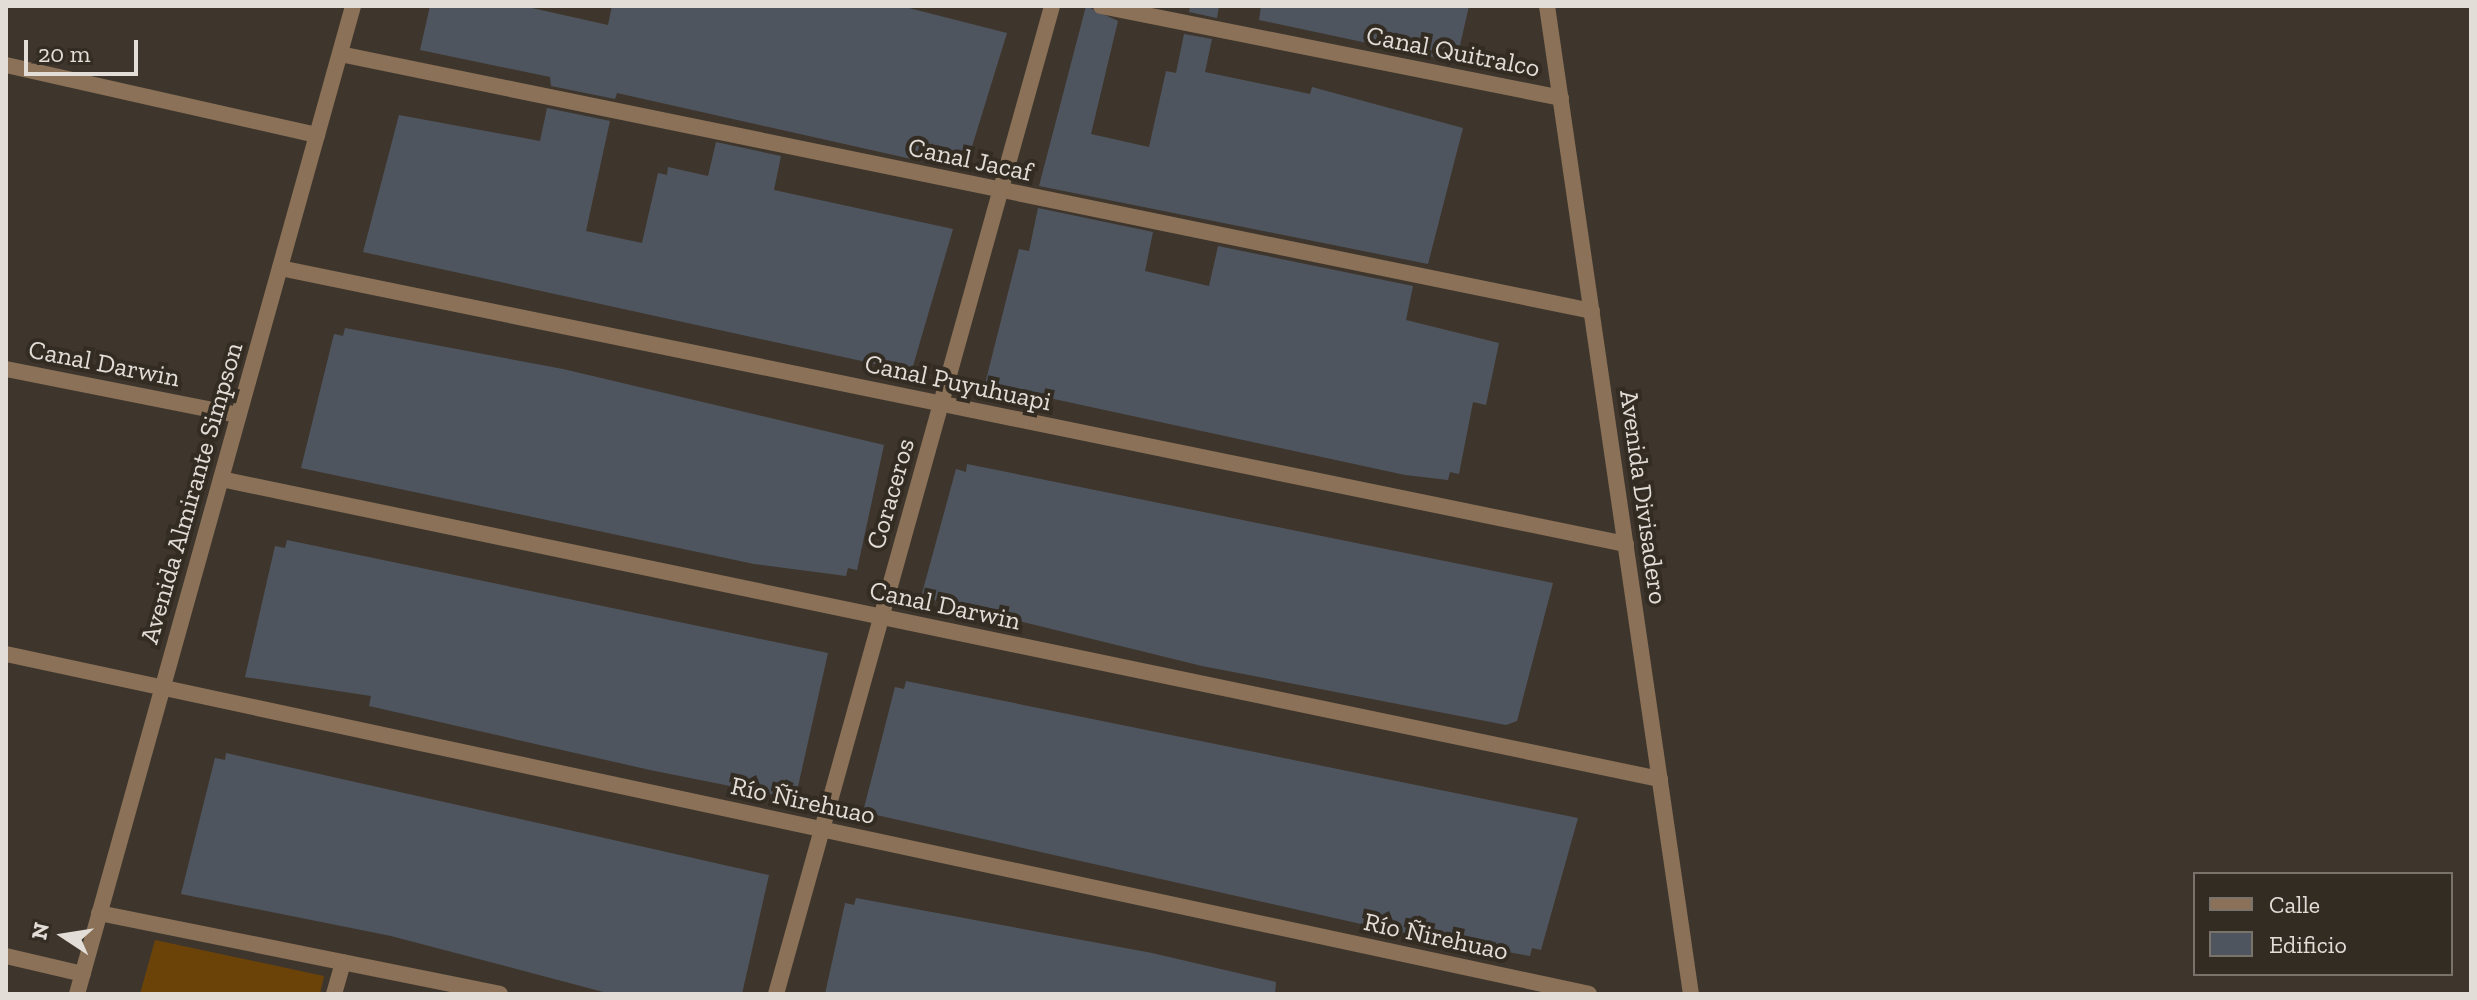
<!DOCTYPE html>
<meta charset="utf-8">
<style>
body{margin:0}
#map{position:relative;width:2477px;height:1000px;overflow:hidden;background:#3e362d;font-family:"Zilla Slab",serif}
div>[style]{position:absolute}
.green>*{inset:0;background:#6b4309}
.building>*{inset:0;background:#4f555f}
.minor>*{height:16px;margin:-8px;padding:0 8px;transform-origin:8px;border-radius:8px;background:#8a7157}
.tertiary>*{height:16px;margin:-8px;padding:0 8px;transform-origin:8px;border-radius:8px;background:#8a7157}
span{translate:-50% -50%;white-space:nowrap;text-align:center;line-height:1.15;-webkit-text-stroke:8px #332c23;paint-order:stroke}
.street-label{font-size:26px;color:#e3ddd8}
.frame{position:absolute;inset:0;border:8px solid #e3ddd8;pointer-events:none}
.legend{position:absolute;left:2193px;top:872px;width:260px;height:104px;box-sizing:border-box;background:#332c23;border:2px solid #79736b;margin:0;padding:10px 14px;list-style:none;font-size:24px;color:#e3ddd8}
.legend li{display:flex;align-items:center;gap:16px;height:40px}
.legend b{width:40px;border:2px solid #79736b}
.north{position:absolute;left:24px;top:896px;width:80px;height:80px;-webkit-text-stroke:6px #332c23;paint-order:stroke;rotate:282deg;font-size:22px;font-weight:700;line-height:32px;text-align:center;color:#e3ddd8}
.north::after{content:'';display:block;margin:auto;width:28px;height:36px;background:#e3ddd8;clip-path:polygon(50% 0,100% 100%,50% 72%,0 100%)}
.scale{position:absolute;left:24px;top:40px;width:114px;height:36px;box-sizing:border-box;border:4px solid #e3ddd8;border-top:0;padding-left:10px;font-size:24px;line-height:28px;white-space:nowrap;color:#e3ddd8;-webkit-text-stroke:6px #332c23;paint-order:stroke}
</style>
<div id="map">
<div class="green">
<i style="clip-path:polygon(155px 940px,324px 976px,320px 994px,140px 994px)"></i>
</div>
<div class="building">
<i style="clip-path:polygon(430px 6px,523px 6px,608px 25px,612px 6px,901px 6px,1007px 33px,966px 166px,956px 169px,617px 93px,615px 99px,551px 86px,550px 77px,420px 50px)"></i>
<i style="clip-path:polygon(1086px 6px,1118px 21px,1091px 134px,1149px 147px,1166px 71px,1176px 73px,1184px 34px,1212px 39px,1205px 72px,1310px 94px,1312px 87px,1463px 128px,1428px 264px,1039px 186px)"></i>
<i style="clip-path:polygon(1190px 6px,1219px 6px,1217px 18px,1189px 12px)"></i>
<i style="clip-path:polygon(1261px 6px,1469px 6px,1458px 54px,1449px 52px,1447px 60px,1259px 20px)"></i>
<i style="clip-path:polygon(547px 108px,610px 121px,586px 231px,642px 243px,658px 173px,667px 175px,668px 167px,708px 176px,716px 142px,781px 156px,774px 190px,953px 229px,913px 366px,903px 370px,363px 252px,399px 115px,540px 141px)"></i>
<i style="clip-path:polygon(1038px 208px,1153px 232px,1145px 271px,1209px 286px,1218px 246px,1413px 286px,1406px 320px,1499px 343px,1486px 405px,1473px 402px,1459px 474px,1450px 472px,1448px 480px,1405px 475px,985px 384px,1019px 249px,1029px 251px)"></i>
<i style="clip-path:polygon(345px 328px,563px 369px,884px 445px,857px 570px,848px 568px,846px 576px,754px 564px,301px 468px,334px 334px,343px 336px)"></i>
<i style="clip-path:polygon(967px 464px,1553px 583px,1517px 721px,1506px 725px,1202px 666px,921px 597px,956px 469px,966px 472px)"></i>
<i style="clip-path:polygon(287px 540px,828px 653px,797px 791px,788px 789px,786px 797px,650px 770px,369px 706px,371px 696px,245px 677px,275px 546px,285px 548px)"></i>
<i style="clip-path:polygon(906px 681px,1578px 818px,1541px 950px,1532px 948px,1530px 956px,1401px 933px,863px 812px,895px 687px,904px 689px)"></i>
<i style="clip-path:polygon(226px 753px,769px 875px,742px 994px,611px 994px,391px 936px,181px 894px,215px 758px,225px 760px)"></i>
<i style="clip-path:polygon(856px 898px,1152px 953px,1276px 982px,1275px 994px,825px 994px,845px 903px,854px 905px)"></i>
</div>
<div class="minor">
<i style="left:1101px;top:6px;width:469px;rotate:11.3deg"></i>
<i style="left:1547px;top:6px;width:998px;rotate:81.71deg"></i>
<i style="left:340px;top:54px;width:1278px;rotate:11.6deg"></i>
<i style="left:6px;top:65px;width:319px;rotate:12.7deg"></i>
<i style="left:280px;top:268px;width:1374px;rotate:11.59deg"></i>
<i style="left:6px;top:369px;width:237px;rotate:11.2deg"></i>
<i style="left:221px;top:479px;width:1470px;rotate:11.78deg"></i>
<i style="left:6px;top:654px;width:1619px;rotate:12.12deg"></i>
<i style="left:99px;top:913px;width:409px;rotate:11.4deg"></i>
<i style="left:6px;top:956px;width:79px;rotate:13.2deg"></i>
<i style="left:334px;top:994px;width:33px;rotate:-74deg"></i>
<i style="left:776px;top:994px;width:1026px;rotate:-74.39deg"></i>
</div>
<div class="tertiary">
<i style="left:77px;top:994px;width:1026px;rotate:-74.39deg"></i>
</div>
<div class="street-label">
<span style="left:1453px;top:52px;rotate:11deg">Canal Quitralco</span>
<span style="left:970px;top:160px;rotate:12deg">Canal Jacaf</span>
<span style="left:104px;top:364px;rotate:11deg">Canal Darwin</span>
<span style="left:958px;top:383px;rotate:12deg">Canal Puyuhuapi</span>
<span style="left:192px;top:493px;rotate:-74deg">Avenida Almirante Simpson</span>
<span style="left:891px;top:494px;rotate:-74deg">Coraceros</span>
<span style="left:1643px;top:497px;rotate:82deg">Avenida Divisadero</span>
<span style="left:945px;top:606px;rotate:12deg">Canal Darwin</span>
<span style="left:803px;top:801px;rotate:12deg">Río Ñirehuao</span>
<span style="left:1436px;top:937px;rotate:12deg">Río Ñirehuao</span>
</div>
<div class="frame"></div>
<ul class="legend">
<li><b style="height:10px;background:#8a7157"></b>Calle</li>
<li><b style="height:22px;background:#4f555f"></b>Edificio</li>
</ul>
<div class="north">N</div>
<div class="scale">20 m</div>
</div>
